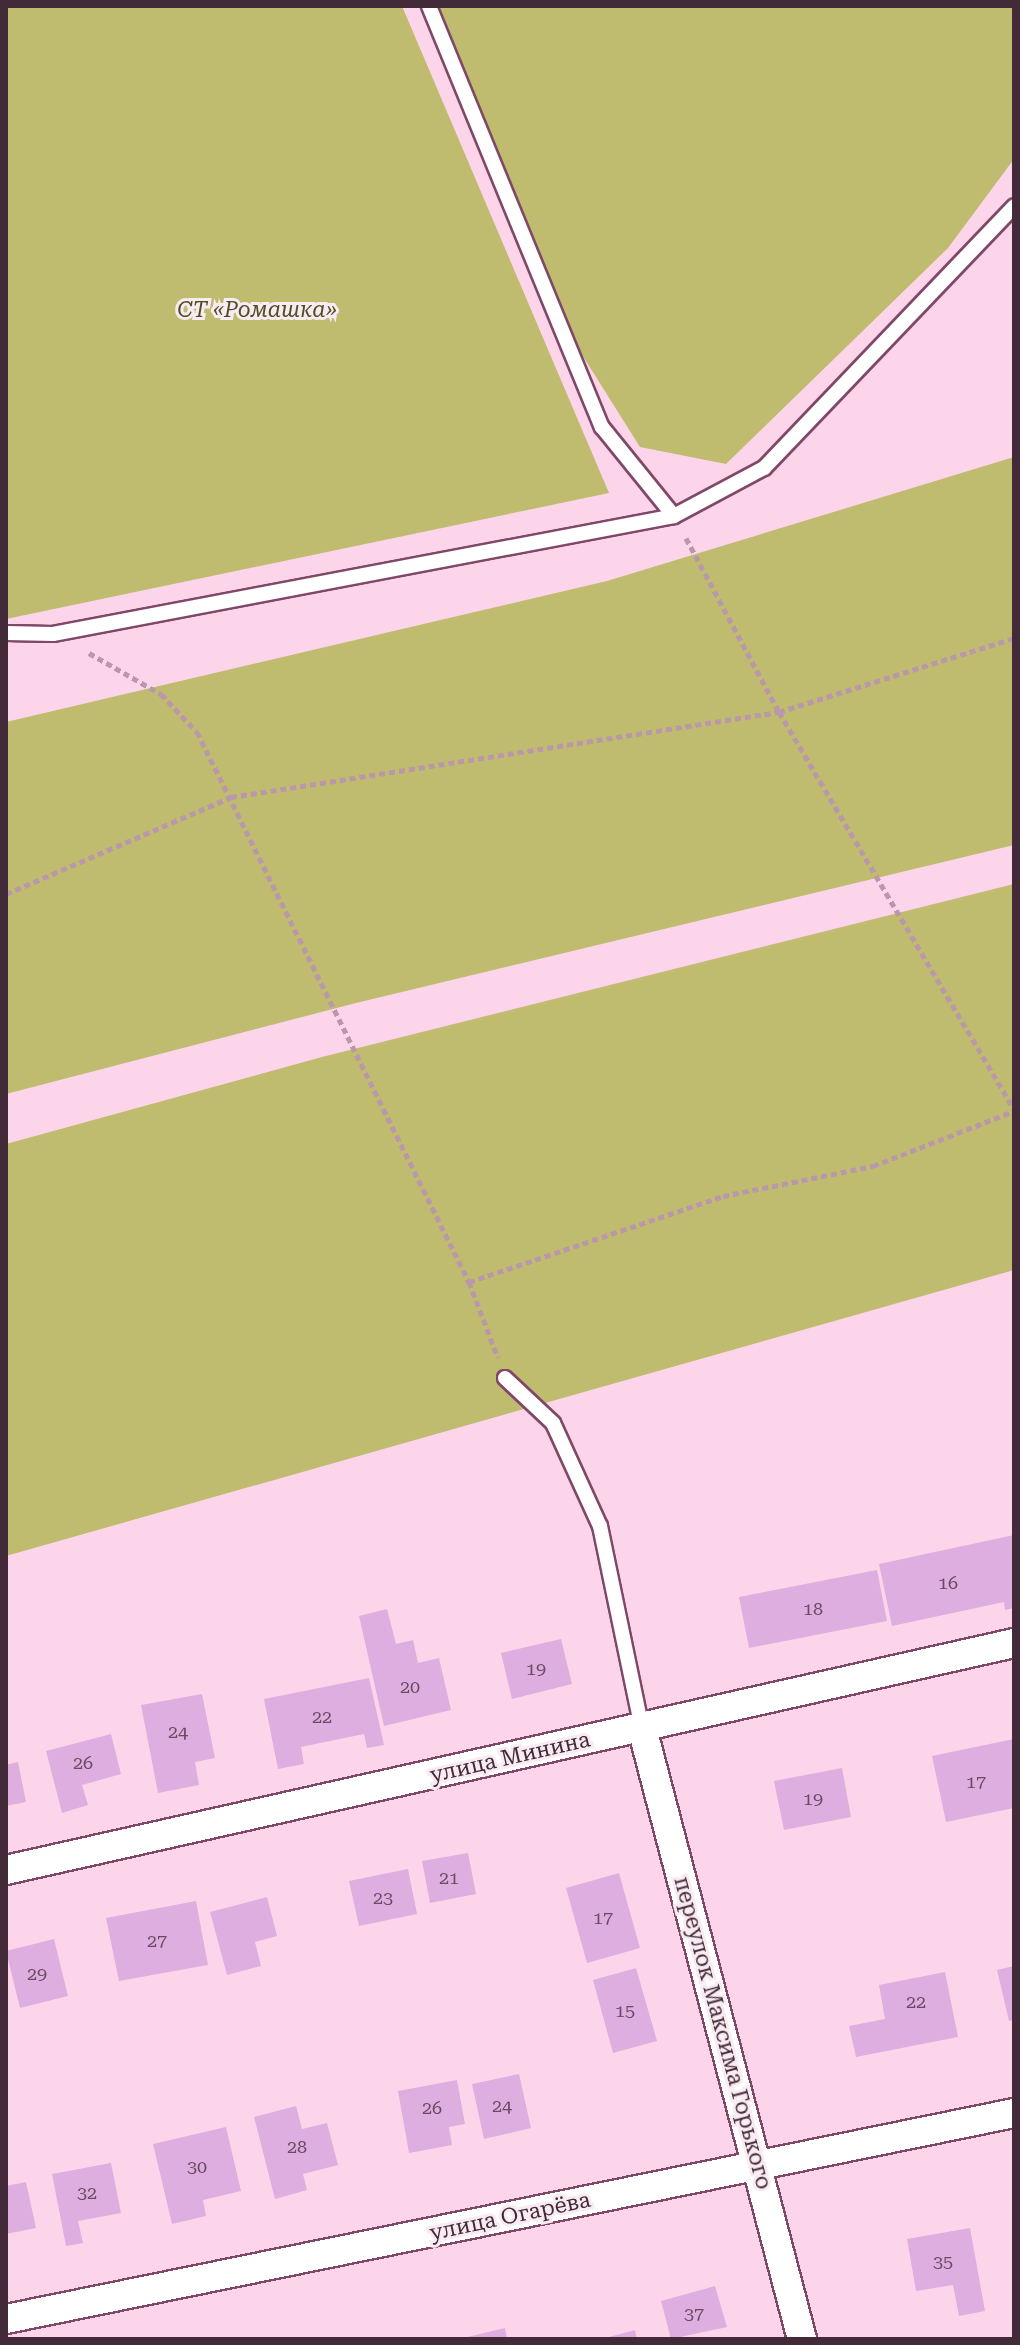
<!DOCTYPE html>
<meta charset="utf-8">
<style>
body{margin:0}
#map{position:relative;width:1020px;height:2345px;overflow:hidden;background:#fdd5ea;font-family:"Roboto Serif",serif}
div>[style]{position:absolute}
.green>*{inset:0;background:#bfbb6f}
.building>*{inset:0;background:#dfaee0}
.path>*{height:5px;margin-top:-2.5px;transform-origin:0;background:repeating-linear-gradient(90deg,#ba97aa 0 6px,transparent 0 10px)}
.roads{filter:drop-shadow(2px 0 #804867) drop-shadow(-2px 0 #804867) drop-shadow(0 2px #804867) drop-shadow(0 -2px #804867)}
.service>*{height:14px;margin:-7px;padding:0 7px;transform-origin:7px;border-radius:7px;background:#fff}
.minor>*{height:28px;margin:-14px;padding:0 14px;transform-origin:14px;border-radius:14px;background:#fff}
span{translate:-50% -50%;white-space:nowrap;text-align:center;line-height:1.15;-webkit-text-stroke:6px #f9ebf2;paint-order:stroke}
.number-label{font-size:18px;color:#6a4b62}
.number-label span{-webkit-text-stroke-width:0}
.park-label{font-size:22px;color:#514f25;font-style:italic}
.street-label{font-size:22px;color:#432a38}
.frame{position:absolute;inset:0;border:8px solid #432a38;pointer-events:none}
</style>
<div id="map">
<div class="green">
<i style="clip-path:polygon(6px 6px,402px 6px,609px 493px,6px 619px)"></i>
<i style="clip-path:polygon(439px 6px,1014px 6px,1014px 159px,948px 248px,726px 464px,640px 447px,557px 315px)"></i>
<i style="clip-path:polygon(1014px 457px,1014px 845px,356px 1003px,6px 1094px,6px 722px,607px 581px)"></i>
<i style="clip-path:polygon(1014px 884px,1014px 1270px,6px 1556px,6px 1144px,322px 1057px)"></i>
</div>
<div class="building">
<i style="clip-path:polygon(1014px 1535px,1014px 1608px,1005px 1610px,1004px 1602px,892px 1626px,879px 1564px)"></i>
<i style="clip-path:polygon(877px 1570px,887px 1621px,749px 1648px,739px 1597px)"></i>
<i style="clip-path:polygon(387px 1609px,396px 1644px,413px 1640px,418px 1663px,439px 1658px,451px 1710px,384px 1726px,359px 1616px)"></i>
<i style="clip-path:polygon(561px 1639px,572px 1684px,512px 1699px,501px 1653px)"></i>
<i style="clip-path:polygon(369px 1678px,384px 1745px,367px 1748px,364px 1734px,301px 1747px,304px 1764px,278px 1769px,264px 1699px)"></i>
<i style="clip-path:polygon(202px 1694px,215px 1758px,195px 1762px,199px 1785px,158px 1793px,141px 1705px)"></i>
<i style="clip-path:polygon(111px 1734px,121px 1774px,82px 1785px,88px 1805px,62px 1813px,46px 1751px)"></i>
<i style="clip-path:polygon(1014px 1739px,1014px 1808px,946px 1822px,932px 1756px)"></i>
<i style="clip-path:polygon(18px 1762px,26px 1802px,6px 1806px,6px 1765px)"></i>
<i style="clip-path:polygon(842px 1768px,851px 1817px,784px 1830px,774px 1781px)"></i>
<i style="clip-path:polygon(468px 1853px,476px 1894px,430px 1903px,422px 1861px)"></i>
<i style="clip-path:polygon(408px 1869px,417px 1914px,359px 1926px,349px 1881px)"></i>
<i style="clip-path:polygon(619px 1873px,640px 1948px,587px 1963px,566px 1888px)"></i>
<i style="clip-path:polygon(267px 1897px,277px 1936px,255px 1942px,261px 1966px,227px 1975px,210px 1912px)"></i>
<i style="clip-path:polygon(196px 1901px,208px 1965px,119px 1981px,106px 1918px)"></i>
<i style="clip-path:polygon(54px 1939px,68px 1996px,20px 2008px,6px 1951px)"></i>
<i style="clip-path:polygon(1014px 1966px,1014px 2020px,1009px 2021px,997px 1970px)"></i>
<i style="clip-path:polygon(636px 1968px,657px 2041px,613px 2053px,593px 1980px)"></i>
<i style="clip-path:polygon(945px 1972px,958px 2037px,856px 2057px,849px 2026px,885px 2019px,879px 1985px)"></i>
<i style="clip-path:polygon(519px 2074px,531px 2128px,484px 2139px,472px 2084px)"></i>
<i style="clip-path:polygon(457px 2080px,465px 2124px,449px 2127px,452px 2145px,409px 2153px,398px 2091px)"></i>
<i style="clip-path:polygon(296px 2106px,302px 2129px,327px 2123px,338px 2165px,303px 2174px,307px 2190px,275px 2199px,254px 2117px)"></i>
<i style="clip-path:polygon(226px 2127px,241px 2191px,203px 2200px,206px 2216px,172px 2224px,153px 2144px)"></i>
<i style="clip-path:polygon(111px 2163px,121px 2213px,78px 2221px,83px 2243px,66px 2246px,52px 2174px)"></i>
<i style="clip-path:polygon(26px 2182px,36px 2228px,6px 2234px,6px 2186px)"></i>
<i style="clip-path:polygon(970px 2228px,985px 2311px,959px 2316px,953px 2285px,916px 2291px,907px 2239px)"></i>
<i style="clip-path:polygon(715px 2286px,727px 2327px,671px 2339px,661px 2301px)"></i>
<i style="clip-path:polygon(505px 2328px,507px 2339px,464px 2339px,463px 2338px)"></i>
<i style="clip-path:polygon(635px 2330px,637px 2339px,605px 2339px,605px 2338px)"></i>
</div>
<div class="path">
<i style="left:686px;top:538px;width:197px;rotate:61.9deg"></i>
<i style="left:779px;top:712px;width:461px;rotate:59.4deg"></i>
<i style="left:89px;top:653px;width:83px;rotate:29.7deg"></i>
<i style="left:161px;top:694px;width:52px;rotate:46.5deg"></i>
<i style="left:197px;top:732px;width:614px;rotate:63.69deg"></i>
<i style="left:469px;top:1282px;width:81px;rotate:69.1deg"></i>
<i style="left:6px;top:894px;width:245px;rotate:-23.3deg"></i>
<i style="left:231px;top:797px;width:555px;rotate:-8.82deg"></i>
<i style="left:779px;top:712px;width:246px;rotate:-17.5deg"></i>
<i style="left:469px;top:1282px;width:268px;rotate:-18.7deg"></i>
<i style="left:723px;top:1196px;width:153px;rotate:-11.3deg"></i>
<i style="left:873px;top:1166px;width:151px;rotate:-21.3deg"></i>
</div>
<div class="roads">
<div class="service">
<i style="left:429px;top:6px;width:455px;rotate:67.7deg"></i>
<i style="left:602px;top:427px;width:114px;rotate:51deg"></i>
<i style="left:6px;top:633px;width:47px;rotate:1.2deg"></i>
<i style="left:53px;top:634px;width:632px;rotate:-10.76deg"></i>
<i style="left:674px;top:516px;width:102px;rotate:-28.1deg"></i>
<i style="left:764px;top:468px;width:362px;rotate:-46.3deg"></i>
<i style="left:505px;top:1378px;width:66px;rotate:43.2deg"></i>
<i style="left:553px;top:1423px;width:113px;rotate:65.5deg"></i>
<i style="left:600px;top:1526px;width:206px;rotate:78.3deg"></i>
</div>
<div class="minor">
<i style="left:642px;top:1728px;width:632px;rotate:75.33deg"></i>
<i style="left:6px;top:1870px;width:1033px;rotate:-12.69deg"></i>
<i style="left:6px;top:2319px;width:1029px;rotate:-11.55deg"></i>
</div>
</div>
<div class="number-label">
<span style="left:948px;top:1583px">16</span>
<span style="left:813px;top:1609px">18</span>
<span style="left:536px;top:1669px">19</span>
<span style="left:410px;top:1687px">20</span>
<span style="left:322px;top:1717px">22</span>
<span style="left:178px;top:1732px">24</span>
<span style="left:83px;top:1763px">26</span>
<span style="left:976px;top:1782px">17</span>
<span style="left:813px;top:1799px">19</span>
<span style="left:449px;top:1878px">21</span>
<span style="left:383px;top:1898px">23</span>
<span style="left:603px;top:1918px">17</span>
<span style="left:157px;top:1941px">27</span>
<span style="left:37px;top:1974px">29</span>
<span style="left:916px;top:2002px">22</span>
<span style="left:625px;top:2011px">15</span>
<span style="left:502px;top:2106px">24</span>
<span style="left:432px;top:2108px">26</span>
<span style="left:297px;top:2147px">28</span>
<span style="left:197px;top:2167px">30</span>
<span style="left:87px;top:2193px">32</span>
<span style="left:943px;top:2262px">35</span>
<span style="left:694px;top:2314px">37</span>
</div>
<div class="park-label">
<span style="left:257px;top:310px">СТ «Ромашка»</span>
</div>
<div class="street-label">
<span style="left:510px;top:1757px;rotate:-13deg">улица Минина</span>
<span style="left:723px;top:2033px;rotate:75deg">переулок Максима Горького</span>
<span style="left:510px;top:2216px;rotate:-12deg">улица Огарёва</span>
</div>
<div class="frame"></div>
</div>
